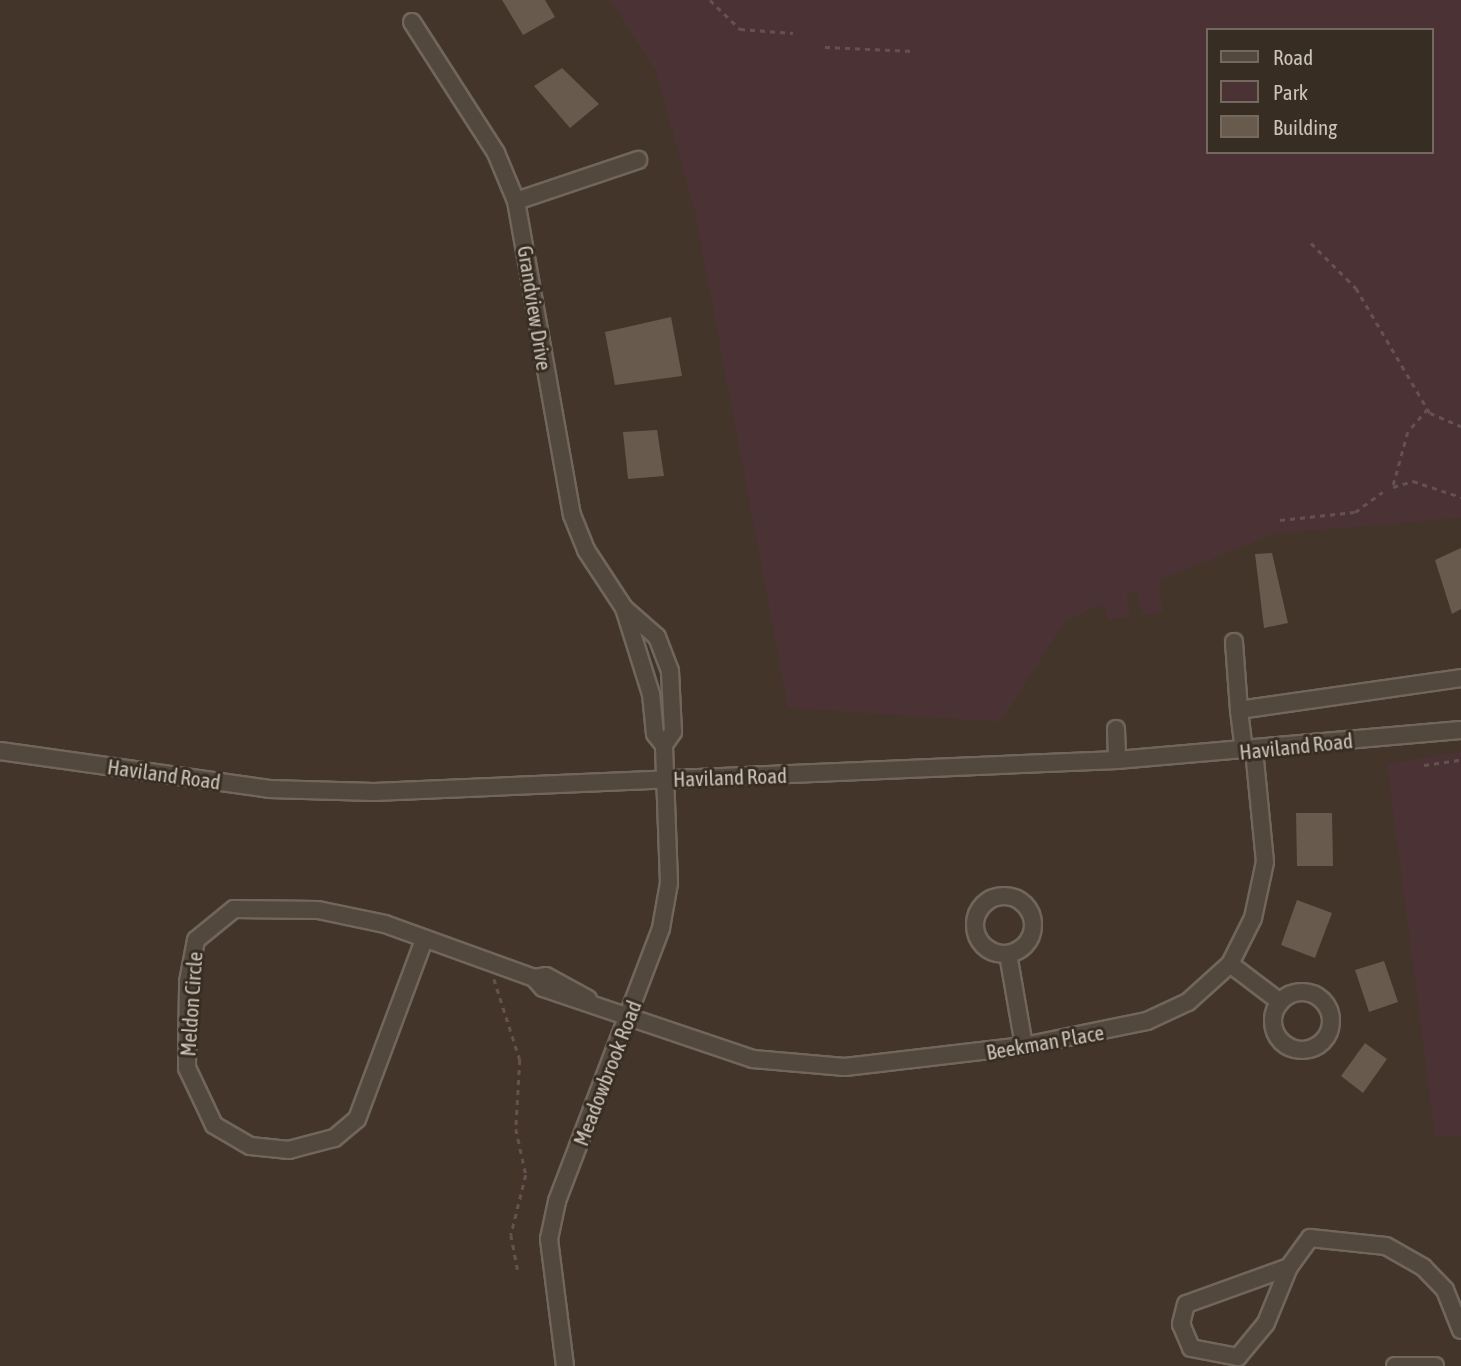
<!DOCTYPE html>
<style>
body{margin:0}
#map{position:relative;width:1461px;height:1366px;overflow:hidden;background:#433529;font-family:"Asap Condensed",sans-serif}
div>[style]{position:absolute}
.green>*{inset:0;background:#4b3234}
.building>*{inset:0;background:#685b4d}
.path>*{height:2.5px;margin-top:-1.25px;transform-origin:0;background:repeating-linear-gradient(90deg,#665150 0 5px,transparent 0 10px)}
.roads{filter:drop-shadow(2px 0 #70665b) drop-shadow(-2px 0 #70665b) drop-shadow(0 2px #70665b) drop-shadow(0 -2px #70665b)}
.minor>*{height:16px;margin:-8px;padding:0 8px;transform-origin:8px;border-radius:8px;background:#52483d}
.minor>.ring{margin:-8px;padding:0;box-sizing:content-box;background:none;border:16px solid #52483d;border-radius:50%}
span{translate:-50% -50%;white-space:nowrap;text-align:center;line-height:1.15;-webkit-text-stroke:6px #382d22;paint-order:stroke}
.street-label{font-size:21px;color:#ccc4ba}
.legend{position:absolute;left:1206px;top:28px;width:228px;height:126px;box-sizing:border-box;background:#382d22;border:2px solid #73695f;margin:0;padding:9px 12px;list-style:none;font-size:21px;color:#ccc4ba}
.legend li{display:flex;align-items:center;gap:14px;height:35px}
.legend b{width:35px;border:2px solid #73695f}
</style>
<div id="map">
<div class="green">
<i style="clip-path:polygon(evenodd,610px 0,1461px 0,1461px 518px,1273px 534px,1159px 581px,1163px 612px,1141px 615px,1137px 591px,1127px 595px,1130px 617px,1107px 620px,1105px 604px,1065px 621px,1001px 722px,788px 708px,695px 213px,656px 72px,610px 0,1207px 30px,1431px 30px,1431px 152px,1207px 152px,1207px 30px)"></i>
<i style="clip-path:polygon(1461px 751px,1461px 1136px,1435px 1138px,1387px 764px)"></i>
</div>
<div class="building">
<i style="clip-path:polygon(502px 0,545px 0,555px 17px,523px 35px)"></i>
<i style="clip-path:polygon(562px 68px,599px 104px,570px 128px,534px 86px)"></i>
<i style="clip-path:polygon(671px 317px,682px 376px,615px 385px,605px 332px)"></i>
<i style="clip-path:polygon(657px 430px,664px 476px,628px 479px,623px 432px)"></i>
<i style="clip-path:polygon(1461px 548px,1461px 609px,1452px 614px,1435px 560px)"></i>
<i style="clip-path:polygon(1272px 553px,1288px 623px,1264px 628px,1255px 554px)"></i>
<i style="clip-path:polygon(1296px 813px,1332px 813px,1333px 866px,1297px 866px)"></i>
<i style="clip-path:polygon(1297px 900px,1332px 913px,1315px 958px,1281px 945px)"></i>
<i style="clip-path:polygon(1384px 961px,1398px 1002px,1369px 1012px,1355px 970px)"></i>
<i style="clip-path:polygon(1365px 1043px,1387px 1059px,1363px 1093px,1341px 1076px)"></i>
</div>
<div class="path">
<i style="left:710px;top:0;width:42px;rotate:44deg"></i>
<i style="left:740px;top:29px;width:53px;rotate:4.3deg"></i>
<i style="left:825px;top:47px;width:89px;rotate:2.6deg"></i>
<i style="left:1311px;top:243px;width:64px;rotate:45deg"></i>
<i style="left:1356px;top:288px;width:145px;rotate:59.4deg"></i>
<i style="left:1430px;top:413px;width:34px;rotate:23deg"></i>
<i style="left:1428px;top:409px;width:30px;rotate:131deg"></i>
<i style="left:1408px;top:432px;width:57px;rotate:105.3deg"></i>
<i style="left:1393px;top:487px;width:21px;rotate:-17deg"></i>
<i style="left:1413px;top:481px;width:51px;rotate:18.4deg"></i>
<i style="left:1280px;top:520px;width:75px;rotate:-6.1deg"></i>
<i style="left:1355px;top:512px;width:34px;rotate:-36deg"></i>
<i style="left:1424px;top:765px;width:37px;rotate:-8deg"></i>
<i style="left:494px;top:979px;width:85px;rotate:72.2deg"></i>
<i style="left:520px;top:1060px;width:69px;rotate:93.3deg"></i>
<i style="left:516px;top:1129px;width:47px;rotate:77.7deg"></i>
<i style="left:526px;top:1175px;width:62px;rotate:104deg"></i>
<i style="left:511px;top:1235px;width:38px;rotate:79deg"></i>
</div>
<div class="roads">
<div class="minor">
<i style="left:412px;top:22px;width:156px;rotate:57.3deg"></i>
<i style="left:496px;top:153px;width:52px;rotate:67.4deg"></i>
<i style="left:516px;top:201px;width:319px;rotate:79.9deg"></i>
<i style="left:572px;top:515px;width:38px;rotate:68deg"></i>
<i style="left:586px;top:550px;width:69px;rotate:56.8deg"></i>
<i style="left:624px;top:608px;width:90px;rotate:72.6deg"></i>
<i style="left:651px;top:694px;width:40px;rotate:84.3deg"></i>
<i style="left:655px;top:734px;width:14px;rotate:51deg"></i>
<i style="left:516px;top:201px;width:129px;rotate:-18.6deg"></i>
<i style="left:624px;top:608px;width:44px;rotate:41.3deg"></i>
<i style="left:657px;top:637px;width:36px;rotate:69deg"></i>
<i style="left:670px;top:671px;width:61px;rotate:87.2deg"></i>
<i style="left:673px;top:732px;width:16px;rotate:125deg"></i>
<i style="left:1234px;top:642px;width:68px;rotate:85.8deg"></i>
<i style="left:1116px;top:729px;width:31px;rotate:88deg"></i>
<i style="left:0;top:751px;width:272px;rotate:8deg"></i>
<i style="left:269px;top:789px;width:105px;rotate:1.6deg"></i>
<i style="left:374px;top:792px;width:744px;rotate:-2.47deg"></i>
<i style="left:1117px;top:760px;width:345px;rotate:-5deg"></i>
<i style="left:1244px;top:751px;width:41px;rotate:-97deg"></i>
<i style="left:1239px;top:710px;width:224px;rotate:-8.2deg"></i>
<i class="ring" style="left:975px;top:896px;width:42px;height:42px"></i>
<i style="left:424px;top:940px;width:191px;rotate:110.5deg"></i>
<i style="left:357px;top:1119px;width:30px;rotate:140deg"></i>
<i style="left:334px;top:1138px;width:47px;rotate:165.1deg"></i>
<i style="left:289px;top:1150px;width:39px;rotate:-174deg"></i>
<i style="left:250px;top:1146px;width:42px;rotate:-149.7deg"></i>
<i style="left:214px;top:1125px;width:63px;rotate:-115.3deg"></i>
<i style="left:187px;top:1068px;width:86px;rotate:-89.3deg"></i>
<i style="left:188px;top:982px;width:43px;rotate:-79.2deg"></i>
<i style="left:196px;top:940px;width:49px;rotate:-39.2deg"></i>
<i style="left:234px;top:909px;width:84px;rotate:0.7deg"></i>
<i style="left:318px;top:910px;width:68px;rotate:11.8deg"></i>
<i style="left:385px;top:924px;width:158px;rotate:19.9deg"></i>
<i style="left:534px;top:978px;width:12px;rotate:-9deg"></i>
<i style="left:546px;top:976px;width:48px;rotate:28.7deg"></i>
<i style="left:1008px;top:954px;width:93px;rotate:80.1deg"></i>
<i style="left:1230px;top:964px;width:63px;rotate:37.2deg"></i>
<i style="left:534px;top:978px;width:13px;rotate:48deg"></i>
<i style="left:543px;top:988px;width:222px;rotate:18.7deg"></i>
<i style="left:753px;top:1059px;width:92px;rotate:5deg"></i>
<i style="left:845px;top:1067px;width:180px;rotate:-6.7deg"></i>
<i style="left:1024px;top:1046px;width:126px;rotate:-11.5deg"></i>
<i style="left:1147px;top:1021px;width:45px;rotate:-24.9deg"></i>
<i style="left:1188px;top:1002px;width:57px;rotate:-42.1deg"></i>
<i style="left:1230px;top:964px;width:51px;rotate:-63.4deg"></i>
<i style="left:1253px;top:918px;width:57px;rotate:-77.9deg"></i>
<i style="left:1265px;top:862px;width:113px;rotate:-95.6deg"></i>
<i class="ring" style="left:1273px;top:992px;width:42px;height:42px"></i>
<i style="left:1289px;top:1267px;width:109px;rotate:160.2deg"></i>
<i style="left:1186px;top:1304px;width:21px;rotate:104deg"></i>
<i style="left:1181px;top:1324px;width:26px;rotate:67deg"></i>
<i style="left:1191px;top:1348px;width:48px;rotate:10.8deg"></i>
<i style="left:1238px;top:1357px;width:44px;rotate:-50.5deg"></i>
<i style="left:1266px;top:1323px;width:61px;rotate:-67.7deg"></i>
<i style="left:1289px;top:1267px;width:36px;rotate:-54deg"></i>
<i style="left:1310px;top:1238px;width:76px;rotate:6deg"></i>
<i style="left:1386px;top:1246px;width:43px;rotate:29.6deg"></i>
<i style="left:1423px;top:1267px;width:32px;rotate:46deg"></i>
<i style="left:1445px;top:1290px;width:43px;rotate:68.2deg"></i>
<i style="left:565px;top:1366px;width:128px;rotate:-97.2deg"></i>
<i style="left:549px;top:1239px;width:39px;rotate:-78deg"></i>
<i style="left:557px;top:1201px;width:292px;rotate:-69.1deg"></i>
<i style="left:661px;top:928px;width:46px;rotate:-79.9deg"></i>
<i style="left:669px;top:883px;width:138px;rotate:-92.1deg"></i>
<i style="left:1395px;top:1366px;width:40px"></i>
</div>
</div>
<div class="street-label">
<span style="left:535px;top:308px;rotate:81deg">Grandview Drive</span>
<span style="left:1296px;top:746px;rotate:-6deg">Haviland Road</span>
<span style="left:164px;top:774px;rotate:8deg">Haviland Road</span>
<span style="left:730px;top:777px;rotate:-2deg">Haviland Road</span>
<span style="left:191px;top:1004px;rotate:-86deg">Meldon Circle</span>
<span style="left:1045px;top:1042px;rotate:-10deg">Beekman Place</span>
<span style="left:607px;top:1073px;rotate:-69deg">Meadowbrook Road</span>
</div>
<ul class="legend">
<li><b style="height:9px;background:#52483d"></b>Road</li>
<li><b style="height:19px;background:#4b3234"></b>Park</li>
<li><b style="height:19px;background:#685b4d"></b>Building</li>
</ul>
</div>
